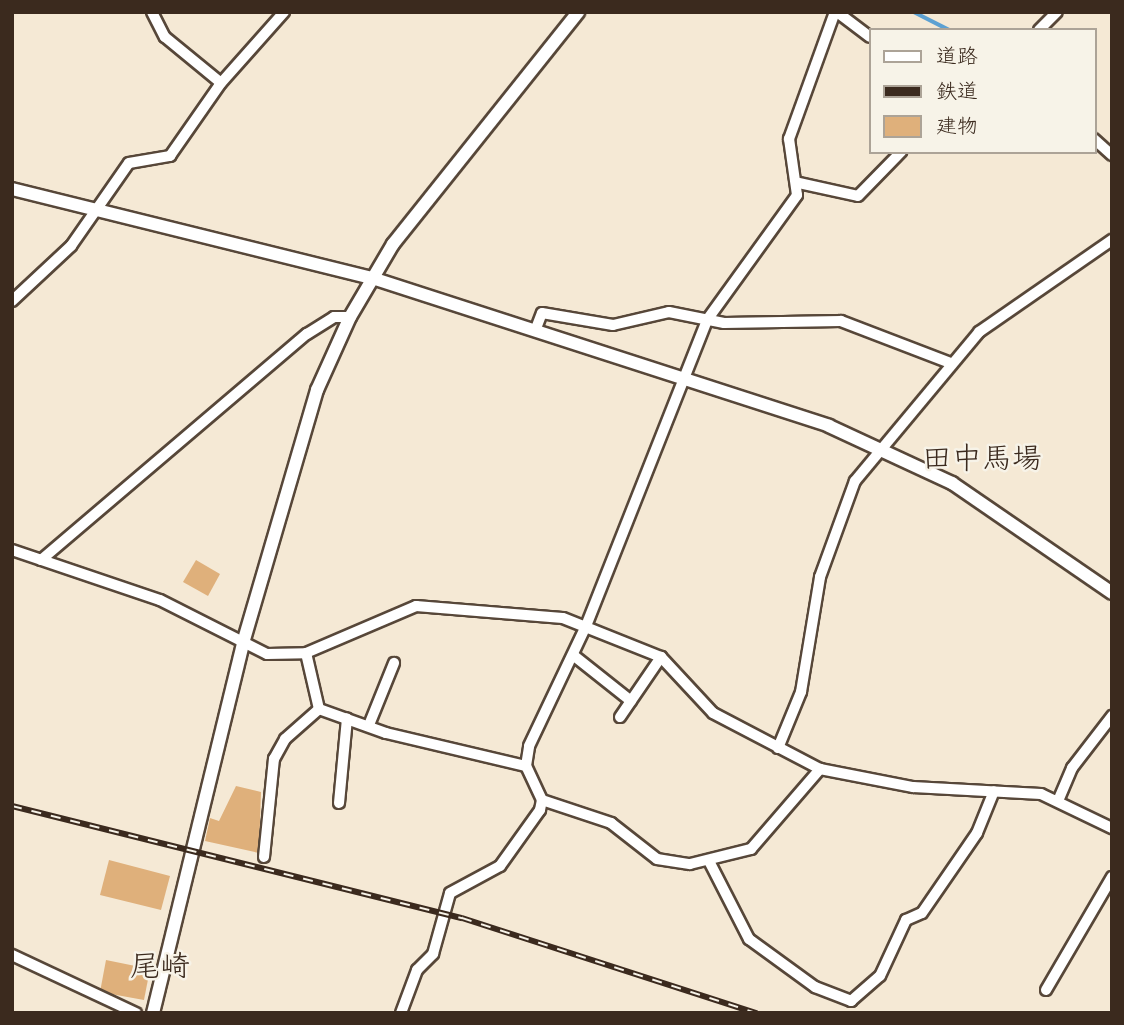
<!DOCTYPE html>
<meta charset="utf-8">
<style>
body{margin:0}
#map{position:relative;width:1124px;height:1025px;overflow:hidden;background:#f5e9d5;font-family:Dekko,"Klee One",sans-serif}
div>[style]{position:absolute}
.stream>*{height:3.5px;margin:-1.75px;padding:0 1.75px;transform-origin:1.75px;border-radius:1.75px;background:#5da1d2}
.building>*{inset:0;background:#dfb07b}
.roads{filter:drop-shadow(2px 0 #574739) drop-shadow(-2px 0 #574739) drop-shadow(0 2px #574739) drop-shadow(0 -2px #574739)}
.minor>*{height:10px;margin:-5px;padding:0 5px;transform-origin:5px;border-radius:5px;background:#fff}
.tertiary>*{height:12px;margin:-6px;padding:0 6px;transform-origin:6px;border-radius:6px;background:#fff}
.rail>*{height:6px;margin-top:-3px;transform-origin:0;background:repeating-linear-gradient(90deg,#f7f3e8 0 10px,#3b2a1e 0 20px);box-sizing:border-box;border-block:2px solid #3b2a1e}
span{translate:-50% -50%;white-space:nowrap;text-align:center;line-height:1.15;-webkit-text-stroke:5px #f7f3e8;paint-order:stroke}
.quarter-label{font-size:30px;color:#3b2a1e}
.frame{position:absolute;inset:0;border:14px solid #3b2a1e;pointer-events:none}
.legend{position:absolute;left:869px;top:28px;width:228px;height:126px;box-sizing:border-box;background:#f7f3e8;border:2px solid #aca397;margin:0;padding:9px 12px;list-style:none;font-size:21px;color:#3b2a1e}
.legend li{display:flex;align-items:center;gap:14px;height:35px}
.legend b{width:35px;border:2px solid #aca397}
</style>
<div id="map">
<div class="stream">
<i style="left:914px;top:12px;width:39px;rotate:27deg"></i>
</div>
<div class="building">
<i style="clip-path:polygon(196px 560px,220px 574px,208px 596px,183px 582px)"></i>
<i style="clip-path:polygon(236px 786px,261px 792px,259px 853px,205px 841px,210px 818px,219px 821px)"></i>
<i style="clip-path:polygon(109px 860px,170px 876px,161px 910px,100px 895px)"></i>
<i style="clip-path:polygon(106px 960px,150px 969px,144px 1000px,100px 992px)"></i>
</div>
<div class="roads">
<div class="minor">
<i style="left:152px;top:12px;width:28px;rotate:63deg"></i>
<i style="left:165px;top:37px;width:72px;rotate:39.4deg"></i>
<i style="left:837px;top:12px;width:41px;rotate:37.1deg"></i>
<i style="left:1039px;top:30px;width:25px;rotate:-45deg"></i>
<i style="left:1094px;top:139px;width:24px;rotate:42deg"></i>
<i style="left:799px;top:183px;width:60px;rotate:12.4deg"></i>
<i style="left:858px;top:196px;width:62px;rotate:-45.7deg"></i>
<i style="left:12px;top:301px;width:81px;rotate:-43deg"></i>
<i style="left:71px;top:246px;width:101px;rotate:-55.1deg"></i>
<i style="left:129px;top:163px;width:42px;rotate:-9.7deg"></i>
<i style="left:170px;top:156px;width:89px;rotate:-55.1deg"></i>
<i style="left:221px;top:83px;width:95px;rotate:-48.4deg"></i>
<i style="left:535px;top:331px;width:19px;rotate:-69deg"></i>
<i style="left:542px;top:313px;width:72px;rotate:9.6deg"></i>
<i style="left:613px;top:325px;width:57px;rotate:-13.1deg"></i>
<i style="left:669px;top:312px;width:56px;rotate:11.3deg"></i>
<i style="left:724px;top:323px;width:117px;rotate:-1deg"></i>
<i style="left:841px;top:321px;width:115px;rotate:21deg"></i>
<i style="left:12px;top:550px;width:156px;rotate:18.7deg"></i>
<i style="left:160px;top:600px;width:120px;rotate:26.8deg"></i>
<i style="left:267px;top:654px;width:39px;rotate:-1deg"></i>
<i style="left:306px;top:653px;width:120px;rotate:-23.1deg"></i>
<i style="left:416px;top:606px;width:147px;rotate:4.7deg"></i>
<i style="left:563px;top:618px;width:105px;rotate:21.7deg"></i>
<i style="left:661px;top:657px;width:76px;rotate:47.1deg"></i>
<i style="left:713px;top:713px;width:121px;rotate:27.6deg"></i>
<i style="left:820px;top:769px;width:95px;rotate:11deg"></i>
<i style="left:913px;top:787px;width:128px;rotate:3.1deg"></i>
<i style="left:1041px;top:794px;width:79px;rotate:25.6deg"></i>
<i style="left:41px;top:560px;width:349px;rotate:-40.4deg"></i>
<i style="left:307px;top:334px;width:32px;rotate:-32deg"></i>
<i style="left:334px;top:317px;width:16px"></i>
<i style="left:306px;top:653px;width:57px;rotate:76.9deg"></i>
<i style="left:319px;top:709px;width:71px;rotate:19.7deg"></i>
<i style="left:386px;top:733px;width:144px;rotate:13.3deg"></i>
<i style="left:573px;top:655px;width:74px;rotate:38.4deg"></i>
<i style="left:620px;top:717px;width:73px;rotate:-55.7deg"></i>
<i style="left:369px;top:725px;width:67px;rotate:-68deg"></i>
<i style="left:778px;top:748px;width:61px;rotate:-67.7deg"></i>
<i style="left:801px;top:692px;width:117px;rotate:-80.6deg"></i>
<i style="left:820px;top:577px;width:102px;rotate:-70deg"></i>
<i style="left:855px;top:481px;width:194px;rotate:-50.2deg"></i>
<i style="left:979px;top:332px;width:162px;rotate:-34.7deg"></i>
<i style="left:542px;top:800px;width:73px;rotate:18.4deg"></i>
<i style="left:611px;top:823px;width:58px;rotate:38deg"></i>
<i style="left:657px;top:859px;width:33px;rotate:9deg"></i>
<i style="left:690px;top:864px;width:63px;rotate:-13.8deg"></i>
<i style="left:751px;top:849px;width:106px;rotate:-49.2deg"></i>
<i style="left:1058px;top:801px;width:36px;rotate:-67deg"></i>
<i style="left:1072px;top:768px;width:66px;rotate:-52.4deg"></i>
<i style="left:339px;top:803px;width:85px;rotate:-84.6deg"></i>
<i style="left:264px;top:857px;width:99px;rotate:-84.2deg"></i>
<i style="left:274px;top:759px;width:23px;rotate:-61deg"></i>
<i style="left:285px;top:739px;width:45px;rotate:-41.4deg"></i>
<i style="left:709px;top:861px;width:88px;rotate:62.9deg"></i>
<i style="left:749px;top:939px;width:82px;rotate:36deg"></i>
<i style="left:815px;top:987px;width:39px;rotate:21deg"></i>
<i style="left:851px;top:1001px;width:38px;rotate:-41deg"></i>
<i style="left:880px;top:976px;width:62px;rotate:-65.1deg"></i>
<i style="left:906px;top:920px;width:17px;rotate:-24deg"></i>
<i style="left:922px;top:913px;width:97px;rotate:-55.5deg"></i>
<i style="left:977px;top:833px;width:45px;rotate:-68deg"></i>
<i style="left:12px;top:955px;width:137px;rotate:25.1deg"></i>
<i style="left:1046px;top:990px;width:131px;rotate:-59.7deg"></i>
<i style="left:401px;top:1013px;width:46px;rotate:-69.6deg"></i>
<i style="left:417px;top:970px;width:23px;rotate:-45deg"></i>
<i style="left:433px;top:954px;width:63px;rotate:-74.4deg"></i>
<i style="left:450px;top:893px;width:57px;rotate:-28.4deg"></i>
<i style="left:500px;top:866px;width:69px;rotate:-54.5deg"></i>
<i style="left:540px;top:810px;width:10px;rotate:-79deg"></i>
<i style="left:542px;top:800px;width:38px;rotate:-115deg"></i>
<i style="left:526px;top:766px;width:20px;rotate:-81deg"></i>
<i style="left:529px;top:746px;width:133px;rotate:-64.6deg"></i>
<i style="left:586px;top:626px;width:329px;rotate:-68.4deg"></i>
<i style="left:707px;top:320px;width:154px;rotate:-54.2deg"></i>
<i style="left:797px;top:195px;width:57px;rotate:-98.1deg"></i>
<i style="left:789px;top:139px;width:135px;rotate:-70.1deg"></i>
</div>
<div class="tertiary">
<i style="left:12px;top:189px;width:371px;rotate:13.9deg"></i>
<i style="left:372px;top:278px;width:480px;rotate:17.9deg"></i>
<i style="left:829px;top:426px;width:136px;rotate:24.9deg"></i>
<i style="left:952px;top:483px;width:194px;rotate:34.5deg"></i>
<i style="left:153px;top:1013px;width:381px;rotate:-76.3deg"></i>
<i style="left:243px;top:643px;width:264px;rotate:-73.7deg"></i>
<i style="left:317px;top:390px;width:80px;rotate:-65.7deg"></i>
<i style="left:350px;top:317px;width:85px;rotate:-59.5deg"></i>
<i style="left:393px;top:244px;width:297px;rotate:-51.4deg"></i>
</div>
</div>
<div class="rail">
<i style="left:12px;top:806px;width:464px;rotate:14deg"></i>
<i style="left:462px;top:918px;width:310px;rotate:17.9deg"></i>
</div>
<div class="quarter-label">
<span style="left:982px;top:463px">田中馬場</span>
<span style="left:160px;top:971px">尾崎</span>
</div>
<div class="frame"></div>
<ul class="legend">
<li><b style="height:9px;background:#fff"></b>道路</li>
<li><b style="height:9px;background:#3b2a1e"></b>鉄道</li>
<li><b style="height:19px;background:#dfb07b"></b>建物</li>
</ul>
</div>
